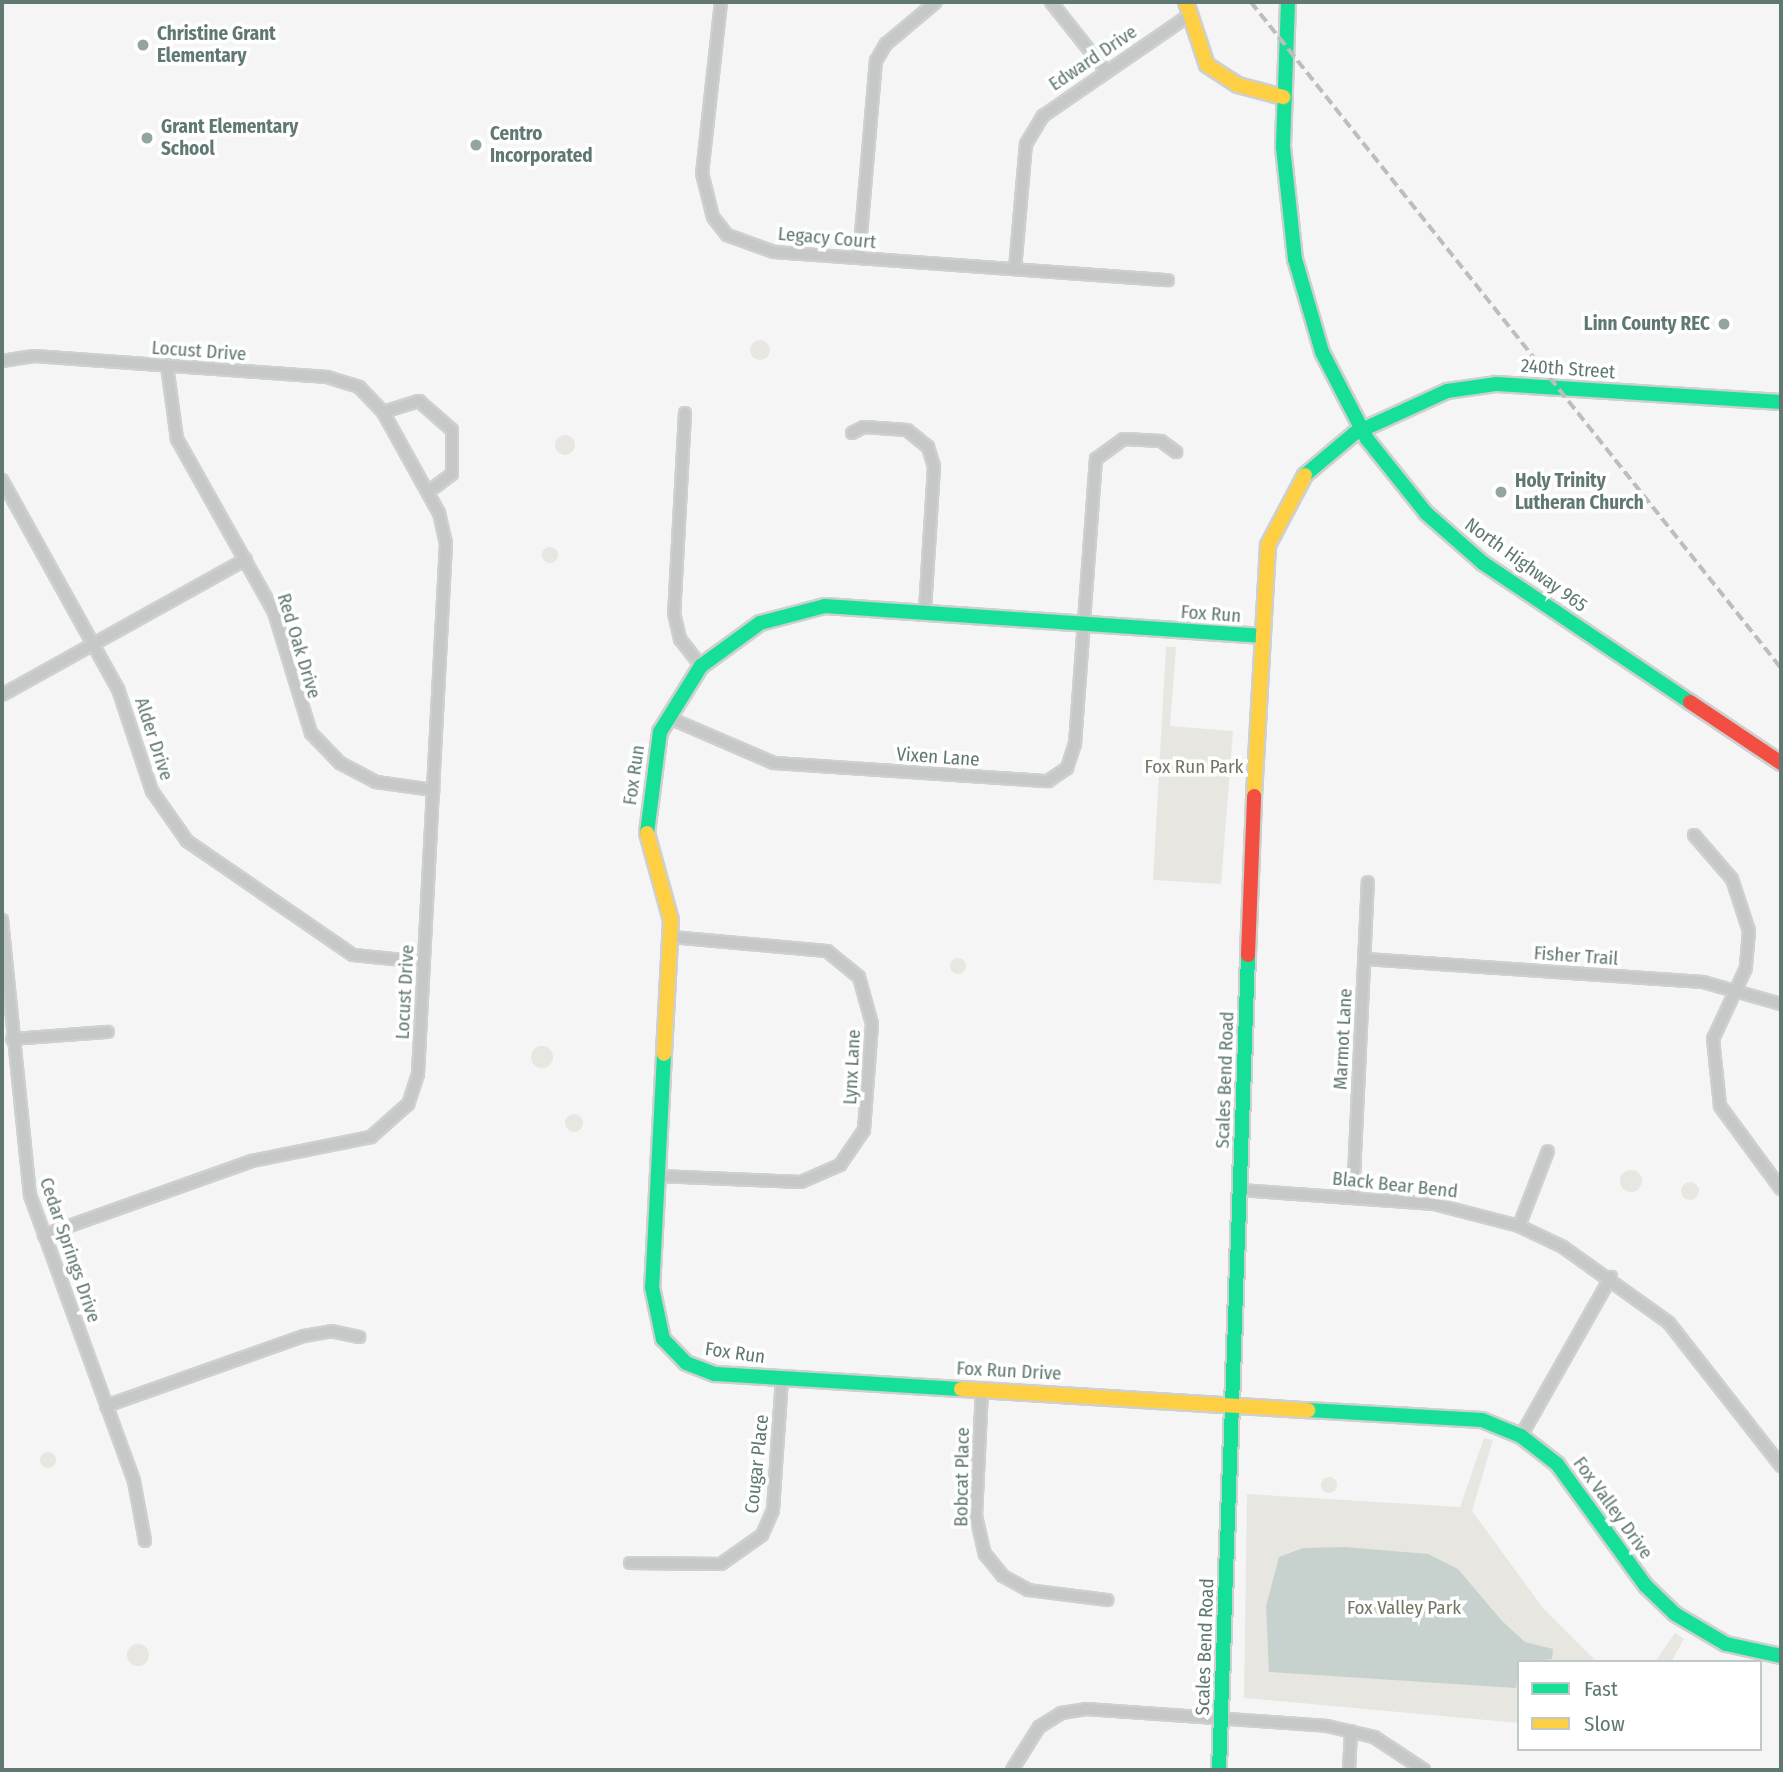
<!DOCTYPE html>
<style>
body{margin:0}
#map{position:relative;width:1783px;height:1772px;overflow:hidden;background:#f6f5f5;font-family:"Fira Sans Condensed",sans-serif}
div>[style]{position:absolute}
.green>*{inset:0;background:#e7e6e1}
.round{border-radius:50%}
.water>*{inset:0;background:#c7d2ce}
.roads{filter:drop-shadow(2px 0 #ced0d0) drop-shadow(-2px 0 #ced0d0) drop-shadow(0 2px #ced0d0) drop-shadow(0 -2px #ced0d0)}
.street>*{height:10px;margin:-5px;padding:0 5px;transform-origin:5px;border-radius:5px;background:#c6c7c7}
.fast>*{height:14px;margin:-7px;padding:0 7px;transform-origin:7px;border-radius:7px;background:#16e098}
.slow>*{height:14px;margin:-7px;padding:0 7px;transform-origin:7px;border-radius:7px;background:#ffcf43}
.jam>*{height:14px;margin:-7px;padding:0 7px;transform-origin:7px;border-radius:7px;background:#f24e42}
.rail>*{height:3.5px;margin-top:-1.75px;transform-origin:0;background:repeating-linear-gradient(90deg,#babebd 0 10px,transparent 0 15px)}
.dots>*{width:19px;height:19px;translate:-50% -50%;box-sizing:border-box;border:4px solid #fff;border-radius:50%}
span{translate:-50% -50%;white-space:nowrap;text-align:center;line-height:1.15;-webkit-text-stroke:7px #fff;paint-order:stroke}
.poi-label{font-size:19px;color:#607873;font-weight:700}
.left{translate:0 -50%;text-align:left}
.right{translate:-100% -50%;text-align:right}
.street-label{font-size:19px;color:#607873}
.park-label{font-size:19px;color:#727663}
.frame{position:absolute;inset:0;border:4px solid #607873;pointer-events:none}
.legend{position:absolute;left:1517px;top:1660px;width:245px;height:91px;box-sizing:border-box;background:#fff;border:2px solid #bfc9c7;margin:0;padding:9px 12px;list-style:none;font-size:21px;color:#607873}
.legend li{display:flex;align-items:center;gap:14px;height:35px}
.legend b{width:35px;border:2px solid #bfc9c7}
</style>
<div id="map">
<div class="green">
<i class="round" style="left:750px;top:340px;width:20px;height:20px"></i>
<i class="round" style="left:555px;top:435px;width:20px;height:20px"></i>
<i class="round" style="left:542px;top:547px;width:16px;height:16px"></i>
<i style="clip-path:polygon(1166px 647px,1176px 647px,1170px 726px,1233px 731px,1221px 884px,1153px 880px)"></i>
<i class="round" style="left:950px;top:958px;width:16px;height:16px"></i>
<i class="round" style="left:531px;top:1046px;width:22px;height:22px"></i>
<i class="round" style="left:565px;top:1114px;width:18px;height:18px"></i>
<i class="round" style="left:1620px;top:1170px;width:22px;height:22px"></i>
<i class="round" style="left:1681px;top:1182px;width:18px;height:18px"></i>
<i style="clip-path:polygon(1484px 1438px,1493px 1440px,1472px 1511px,1543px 1608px,1597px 1662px,1519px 1662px,1519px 1723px,1244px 1698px,1247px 1494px,1460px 1507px)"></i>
<i class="round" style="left:40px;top:1452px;width:16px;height:16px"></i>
<i class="round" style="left:1321px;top:1477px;width:16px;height:16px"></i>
<i style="clip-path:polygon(1675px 1633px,1684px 1639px,1671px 1662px,1655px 1662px)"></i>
<i class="round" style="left:127px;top:1644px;width:22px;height:22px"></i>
</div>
<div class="water">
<i style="clip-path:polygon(1345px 1547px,1428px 1554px,1458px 1569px,1502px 1621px,1525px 1642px,1553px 1649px,1552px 1659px,1519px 1662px,1516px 1688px,1269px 1672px,1266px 1606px,1279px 1557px,1303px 1548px)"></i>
</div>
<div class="roads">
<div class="street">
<i style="left:721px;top:2px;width:172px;rotate:96.3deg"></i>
<i style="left:702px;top:173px;width:45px;rotate:76deg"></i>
<i style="left:713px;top:217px;width:23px;rotate:52deg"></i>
<i style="left:727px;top:235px;width:50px;rotate:19.9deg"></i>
<i style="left:774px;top:252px;width:395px;rotate:4.1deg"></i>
<i style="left:1051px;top:2px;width:87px;rotate:51.5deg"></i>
<i style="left:859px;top:258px;width:198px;rotate:-85.1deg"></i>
<i style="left:876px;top:61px;width:20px;rotate:-60deg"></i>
<i style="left:886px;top:44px;width:65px;rotate:-40deg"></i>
<i style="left:1015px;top:269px;width:125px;rotate:-85deg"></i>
<i style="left:1026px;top:144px;width:33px;rotate:-59deg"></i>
<i style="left:1043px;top:116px;width:180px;rotate:-34.6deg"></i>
<i style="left:2px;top:361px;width:32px;rotate:-9deg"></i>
<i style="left:34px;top:356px;width:294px;rotate:4.1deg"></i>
<i style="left:327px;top:377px;width:34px;rotate:17deg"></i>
<i style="left:359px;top:387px;width:35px;rotate:46deg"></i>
<i style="left:383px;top:412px;width:115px;rotate:61deg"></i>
<i style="left:439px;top:513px;width:31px;rotate:77deg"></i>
<i style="left:446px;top:543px;width:532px;rotate:93.02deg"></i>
<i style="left:418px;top:1074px;width:32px;rotate:108deg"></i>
<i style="left:408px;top:1104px;width:50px;rotate:138.3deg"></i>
<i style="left:371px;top:1137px;width:121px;rotate:168.6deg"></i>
<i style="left:252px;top:1161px;width:221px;rotate:160.4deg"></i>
<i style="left:167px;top:366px;width:74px;rotate:82.2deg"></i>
<i style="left:177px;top:439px;width:198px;rotate:60.7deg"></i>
<i style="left:274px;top:612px;width:127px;rotate:73deg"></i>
<i style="left:311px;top:733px;width:42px;rotate:46deg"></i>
<i style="left:340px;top:763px;width:41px;rotate:27.8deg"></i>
<i style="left:376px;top:782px;width:58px;rotate:8deg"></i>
<i style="left:383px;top:412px;width:38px;rotate:-17deg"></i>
<i style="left:419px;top:401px;width:44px;rotate:41.3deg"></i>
<i style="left:452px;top:430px;width:44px;rotate:90deg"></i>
<i style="left:452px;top:474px;width:30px;rotate:143deg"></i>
<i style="left:685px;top:413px;width:200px;rotate:93.1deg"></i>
<i style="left:674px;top:613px;width:27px;rotate:77deg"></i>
<i style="left:680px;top:639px;width:34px;rotate:52deg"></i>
<i style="left:852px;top:433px;width:13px;rotate:-27deg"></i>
<i style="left:864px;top:427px;width:43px;rotate:4deg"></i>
<i style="left:907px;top:430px;width:27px;rotate:39deg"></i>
<i style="left:928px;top:447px;width:21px;rotate:73deg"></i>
<i style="left:934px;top:467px;width:144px;rotate:93.6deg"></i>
<i style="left:2px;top:480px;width:239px;rotate:61deg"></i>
<i style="left:118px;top:689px;width:108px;rotate:71.6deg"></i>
<i style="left:152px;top:791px;width:61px;rotate:55deg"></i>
<i style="left:187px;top:841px;width:201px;rotate:34.5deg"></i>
<i style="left:353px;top:955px;width:71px;rotate:5.6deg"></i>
<i style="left:2px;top:695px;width:279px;rotate:-29.1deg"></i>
<i style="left:667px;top:717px;width:116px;rotate:23.3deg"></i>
<i style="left:774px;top:763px;width:275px;rotate:3.8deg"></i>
<i style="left:1048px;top:781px;width:23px;rotate:-34deg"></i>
<i style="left:1067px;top:768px;width:25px;rotate:-72deg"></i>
<i style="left:1075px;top:744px;width:286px;rotate:-85.8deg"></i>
<i style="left:1096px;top:459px;width:34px;rotate:-36deg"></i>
<i style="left:1124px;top:439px;width:37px;rotate:3deg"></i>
<i style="left:1161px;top:441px;width:19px;rotate:36deg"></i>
<i style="left:1694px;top:835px;width:58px;rotate:49.2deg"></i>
<i style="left:1732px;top:879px;width:55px;rotate:71.9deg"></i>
<i style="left:1749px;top:931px;width:37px;rotate:95deg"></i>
<i style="left:1746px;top:968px;width:78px;rotate:114.9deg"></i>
<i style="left:1713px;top:1039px;width:67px;rotate:84deg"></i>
<i style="left:1720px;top:1106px;width:103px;rotate:53.7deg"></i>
<i style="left:2px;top:920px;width:276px;rotate:84.2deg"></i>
<i style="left:30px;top:1195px;width:304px;rotate:70deg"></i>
<i style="left:134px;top:1481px;width:61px;rotate:79.6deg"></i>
<i style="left:1365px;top:959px;width:339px;rotate:3.9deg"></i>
<i style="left:1703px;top:982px;width:81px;rotate:15.8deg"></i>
<i style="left:12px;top:1039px;width:96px;rotate:-4.2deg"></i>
<i style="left:658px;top:1176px;width:143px;rotate:2.4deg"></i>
<i style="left:801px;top:1182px;width:43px;rotate:-23.6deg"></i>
<i style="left:840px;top:1165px;width:42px;rotate:-55.6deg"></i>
<i style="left:864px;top:1130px;width:106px;rotate:-85.7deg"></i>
<i style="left:872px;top:1024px;width:49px;rotate:-105.5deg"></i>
<i style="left:859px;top:977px;width:41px;rotate:-140.9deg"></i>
<i style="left:827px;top:951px;width:157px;rotate:-174.9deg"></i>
<i style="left:1240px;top:1190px;width:195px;rotate:4.1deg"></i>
<i style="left:1434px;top:1204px;width:88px;rotate:14.5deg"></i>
<i style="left:1519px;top:1226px;width:49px;rotate:25.5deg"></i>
<i style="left:1563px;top:1247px;width:130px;rotate:35.6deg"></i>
<i style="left:1669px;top:1323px;width:182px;rotate:51.9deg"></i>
<i style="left:1353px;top:1197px;width:315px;rotate:-87.3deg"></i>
<i style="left:1519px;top:1226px;width:80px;rotate:-68.9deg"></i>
<i style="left:982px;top:1389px;width:127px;rotate:92.7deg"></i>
<i style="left:976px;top:1516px;width:39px;rotate:77deg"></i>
<i style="left:985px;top:1554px;width:28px;rotate:51deg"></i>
<i style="left:1003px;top:1576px;width:29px;rotate:29deg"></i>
<i style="left:1028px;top:1590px;width:80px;rotate:7.2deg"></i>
<i style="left:106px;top:1406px;width:210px;rotate:-19.5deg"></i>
<i style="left:304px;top:1336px;width:27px;rotate:-10deg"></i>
<i style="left:331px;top:1331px;width:29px;rotate:12deg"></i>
<i style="left:1521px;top:1436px;width:183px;rotate:-60.5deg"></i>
<i style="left:630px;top:1563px;width:91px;rotate:0.6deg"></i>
<i style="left:721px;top:1564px;width:50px;rotate:-35.3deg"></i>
<i style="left:762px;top:1535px;width:27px;rotate:-66deg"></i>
<i style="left:773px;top:1510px;width:132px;rotate:-86.1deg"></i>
<i style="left:1012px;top:1770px;width:51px;rotate:-57.9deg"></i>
<i style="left:1039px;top:1727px;width:26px;rotate:-32deg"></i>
<i style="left:1061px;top:1713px;width:25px;rotate:-9deg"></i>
<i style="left:1086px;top:1709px;width:242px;rotate:4deg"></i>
<i style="left:1327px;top:1726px;width:48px;rotate:13.2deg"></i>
<i style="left:1374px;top:1737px;width:60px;rotate:33.4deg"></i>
<i style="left:1349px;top:1770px;width:39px;rotate:-87deg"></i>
</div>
<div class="fast">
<i style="left:1288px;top:2px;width:145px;rotate:92deg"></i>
<i style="left:1283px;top:147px;width:113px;rotate:83.9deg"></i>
<i style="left:1295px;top:259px;width:97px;rotate:73.8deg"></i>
<i style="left:1322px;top:352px;width:98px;rotate:62.7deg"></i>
<i style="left:1367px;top:439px;width:95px;rotate:51.4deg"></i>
<i style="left:1426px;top:513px;width:76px;rotate:41.3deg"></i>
<i style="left:1483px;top:563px;width:249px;rotate:33.9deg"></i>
<i style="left:1305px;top:475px;width:65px;rotate:-40deg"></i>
<i style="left:1355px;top:433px;width:101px;rotate:-24.5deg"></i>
<i style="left:1447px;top:391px;width:49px;rotate:-8.1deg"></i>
<i style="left:1496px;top:384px;width:286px;rotate:3.6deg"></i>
<i style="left:647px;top:833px;width:102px;rotate:-82.7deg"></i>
<i style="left:660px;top:732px;width:78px;rotate:-58.2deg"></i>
<i style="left:701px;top:666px;width:73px;rotate:-36.1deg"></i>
<i style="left:760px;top:623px;width:67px;rotate:-14.7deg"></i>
<i style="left:825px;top:606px;width:436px;rotate:3.9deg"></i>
<i style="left:664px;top:1054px;width:233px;rotate:92.9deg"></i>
<i style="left:652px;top:1287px;width:53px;rotate:78.1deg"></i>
<i style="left:663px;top:1339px;width:33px;rotate:46deg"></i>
<i style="left:686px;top:1363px;width:31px;rotate:21deg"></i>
<i style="left:715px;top:1374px;width:246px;rotate:3.5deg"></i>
<i style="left:1308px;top:1410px;width:174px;rotate:3.3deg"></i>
<i style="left:1482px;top:1420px;width:42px;rotate:22.3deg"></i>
<i style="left:1521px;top:1436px;width:46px;rotate:37.9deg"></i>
<i style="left:1557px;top:1464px;width:151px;rotate:53.9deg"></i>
<i style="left:1646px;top:1586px;width:40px;rotate:44deg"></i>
<i style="left:1675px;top:1614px;width:59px;rotate:30.5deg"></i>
<i style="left:1726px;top:1644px;width:56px;rotate:12.3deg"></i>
<i style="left:1219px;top:1770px;width:816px;rotate:-87.96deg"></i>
</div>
<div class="slow">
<i style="left:1186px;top:2px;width:66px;rotate:71.6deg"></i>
<i style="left:1207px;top:65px;width:37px;rotate:33deg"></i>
<i style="left:1238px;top:85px;width:47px;rotate:14.9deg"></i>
<i style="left:1254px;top:796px;width:251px;rotate:-86.8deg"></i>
<i style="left:1268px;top:545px;width:79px;rotate:-62.1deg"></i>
<i style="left:647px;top:833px;width:90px;rotate:74.6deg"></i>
<i style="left:671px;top:920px;width:134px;rotate:93deg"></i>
<i style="left:961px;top:1389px;width:348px;rotate:3.5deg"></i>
</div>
<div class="jam">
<i style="left:1690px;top:702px;width:110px;rotate:33.8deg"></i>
<i style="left:1248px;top:955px;width:159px;rotate:-87.8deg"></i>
</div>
</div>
<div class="rail">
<i style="left:1251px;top:2px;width:851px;rotate:51.49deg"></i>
</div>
<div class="dots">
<i style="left:143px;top:45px;background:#94a4a0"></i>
<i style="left:147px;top:138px;background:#94a4a0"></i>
<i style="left:476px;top:145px;background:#94a4a0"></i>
<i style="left:1724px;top:324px;background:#94a4a0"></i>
<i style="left:1501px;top:492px;background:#94a4a0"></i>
</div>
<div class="poi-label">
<span class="left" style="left:157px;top:45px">Christine Grant<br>Elementary</span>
<span class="left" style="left:161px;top:138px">Grant Elementary<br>School</span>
<span class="left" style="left:490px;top:145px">Centro<br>Incorporated</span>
<span class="right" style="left:1710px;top:324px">Linn County REC</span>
<span class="left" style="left:1515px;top:492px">Holy Trinity<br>Lutheran Church</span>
</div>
<div class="street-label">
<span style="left:1093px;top:58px;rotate:-34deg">Edward Drive</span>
<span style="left:827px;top:238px;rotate:5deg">Legacy Court</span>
<span style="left:199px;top:351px;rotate:4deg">Locust Drive</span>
<span style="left:1568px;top:369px;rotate:4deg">240th Street</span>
<span style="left:1526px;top:565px;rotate:36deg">North Highway 965</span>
<span style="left:1211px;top:614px;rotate:4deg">Fox Run</span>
<span style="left:299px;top:646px;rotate:73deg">Red Oak Drive</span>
<span style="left:154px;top:739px;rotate:72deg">Alder Drive</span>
<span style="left:938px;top:757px;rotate:4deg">Vixen Lane</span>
<span style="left:634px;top:775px;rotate:-82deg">Fox Run</span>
<span style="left:1576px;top:956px;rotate:4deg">Fisher Trail</span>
<span style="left:405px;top:992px;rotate:-87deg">Locust Drive</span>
<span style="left:1343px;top:1039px;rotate:-87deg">Marmot Lane</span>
<span style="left:852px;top:1067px;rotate:-87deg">Lynx Lane</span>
<span style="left:1225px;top:1080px;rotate:-88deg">Scales Bend Road</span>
<span style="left:1395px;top:1185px;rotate:6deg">Black Bear Bend</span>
<span style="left:70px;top:1250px;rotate:71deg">Cedar Springs Drive</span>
<span style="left:735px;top:1353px;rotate:8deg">Fox Run</span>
<span style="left:1009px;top:1371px;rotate:3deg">Fox Run Drive</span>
<span style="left:757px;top:1464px;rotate:-84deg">Cougar Place</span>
<span style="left:962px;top:1477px;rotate:-89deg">Bobcat Place</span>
<span style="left:1613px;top:1508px;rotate:54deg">Fox Valley Drive</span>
<span style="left:1205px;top:1647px;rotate:-88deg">Scales Bend Road</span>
</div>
<div class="park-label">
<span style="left:1194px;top:767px">Fox Run Park</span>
<span style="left:1404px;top:1608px">Fox Valley Park</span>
</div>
<div class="frame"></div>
<ul class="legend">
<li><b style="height:9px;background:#16e098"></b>Fast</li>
<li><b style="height:9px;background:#ffcf43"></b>Slow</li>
</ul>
</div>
